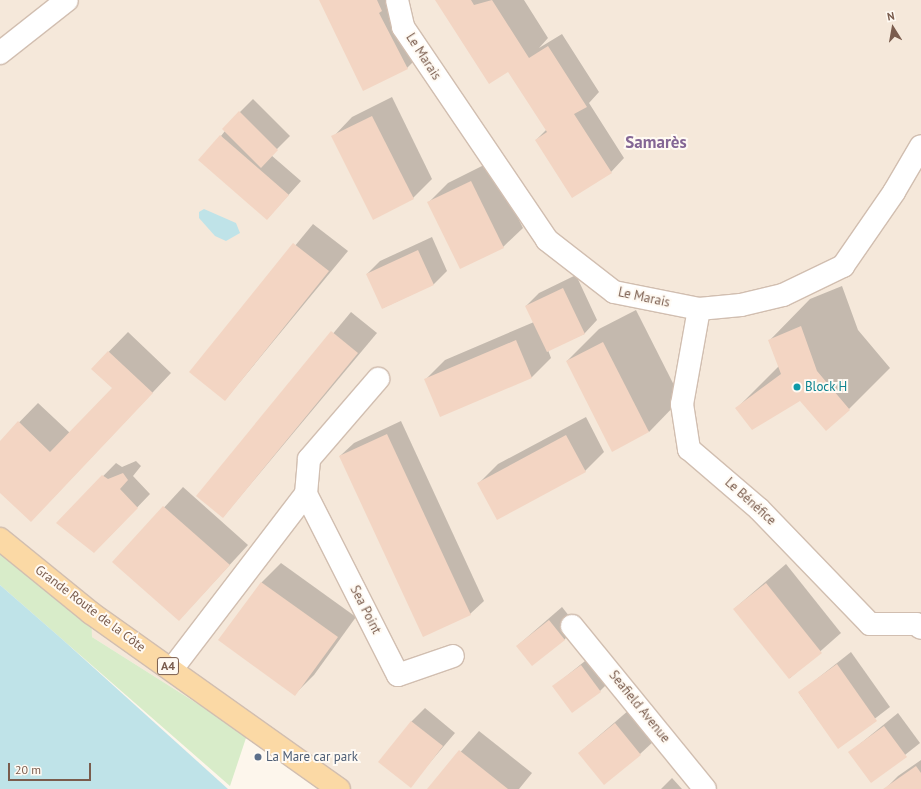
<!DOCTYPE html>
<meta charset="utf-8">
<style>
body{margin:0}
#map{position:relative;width:921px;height:789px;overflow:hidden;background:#fdf6ec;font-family:"PT Sans",sans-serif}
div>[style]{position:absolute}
.residential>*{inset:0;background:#f5e8da}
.green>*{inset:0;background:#d8ecc9}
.water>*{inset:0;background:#bfe3e8}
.shadow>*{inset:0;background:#0003}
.building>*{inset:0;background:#f3d5c3}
.roads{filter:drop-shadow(1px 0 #d1beb0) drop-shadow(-1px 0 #d1beb0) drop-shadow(0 1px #d1beb0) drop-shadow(0 -1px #d1beb0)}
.street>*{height:22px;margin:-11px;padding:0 11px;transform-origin:11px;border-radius:11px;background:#fff}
.secondary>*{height:22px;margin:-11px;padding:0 11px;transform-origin:11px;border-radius:11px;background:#fff}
.primary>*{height:22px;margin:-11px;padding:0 11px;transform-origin:11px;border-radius:11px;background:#fbd9a5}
.dots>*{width:11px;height:11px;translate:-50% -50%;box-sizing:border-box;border:2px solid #fffaf3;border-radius:50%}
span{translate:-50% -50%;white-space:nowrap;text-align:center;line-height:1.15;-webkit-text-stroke:4px #fffaf3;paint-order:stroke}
.shield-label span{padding:1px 3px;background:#fffaf3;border:1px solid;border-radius:3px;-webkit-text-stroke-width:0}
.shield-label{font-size:12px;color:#7a5c4d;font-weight:700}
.street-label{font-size:13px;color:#7a5c4d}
.culture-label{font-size:13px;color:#0d838f}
.left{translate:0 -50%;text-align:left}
.service-label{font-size:13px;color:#4e5e75}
.district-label{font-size:17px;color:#846695;font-weight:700}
.north{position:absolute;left:873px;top:8px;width:40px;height:40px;-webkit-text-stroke:3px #fffaf3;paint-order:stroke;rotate:349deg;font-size:11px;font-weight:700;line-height:16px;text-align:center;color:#7a5c4d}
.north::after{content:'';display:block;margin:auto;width:14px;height:18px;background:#7a5c4d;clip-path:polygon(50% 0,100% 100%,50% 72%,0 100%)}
.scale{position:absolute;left:8px;top:763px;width:83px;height:18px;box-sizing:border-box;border:2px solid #7a5c4d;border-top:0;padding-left:5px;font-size:12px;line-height:14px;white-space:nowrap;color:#7a5c4d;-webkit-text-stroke:3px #fffaf3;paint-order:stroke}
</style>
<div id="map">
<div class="residential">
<i style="clip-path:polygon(0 0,921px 0,921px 789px,318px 789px,247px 735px,92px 637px,0 539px)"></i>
</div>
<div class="green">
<i style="clip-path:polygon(0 539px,91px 613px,92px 637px,247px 735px,230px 786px,0 585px)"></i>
</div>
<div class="water">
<i style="clip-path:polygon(204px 209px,236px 223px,240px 233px,226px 241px,215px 236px,199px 218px,199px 212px)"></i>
<i style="clip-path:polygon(0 585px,63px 640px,228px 789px,0 789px)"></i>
</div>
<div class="shadow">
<i style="clip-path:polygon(320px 0,393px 0,420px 55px,407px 68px)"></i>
<i style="clip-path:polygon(436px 0,524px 0,548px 38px,539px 48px,562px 34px,599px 92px,589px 103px,624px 158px,611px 172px,536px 140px,547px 129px,510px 72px)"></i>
<i style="clip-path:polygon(392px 97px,432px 179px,413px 198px,333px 137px,352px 117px)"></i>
<i style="clip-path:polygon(253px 99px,290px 136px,271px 155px,301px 181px,267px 219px,221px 136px,225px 131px,223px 129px)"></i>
<i style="clip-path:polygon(490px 162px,523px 228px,503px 247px,429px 202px,448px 183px)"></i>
<i style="clip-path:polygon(313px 224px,348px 251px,225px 400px,191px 372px)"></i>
<i style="clip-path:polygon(432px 237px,447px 271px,434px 284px,383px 308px,367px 274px,380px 261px)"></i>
<i style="clip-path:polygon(576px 275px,597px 320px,584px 334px,548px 350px,551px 358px,532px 377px,441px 415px,426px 379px,445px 360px,534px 322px,526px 306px,539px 293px)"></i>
<i style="clip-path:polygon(842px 286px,858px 330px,890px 368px,849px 409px,800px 400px,737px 408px,779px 366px,769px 341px,810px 299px)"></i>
<i style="clip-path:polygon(636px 310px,681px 399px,649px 432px,567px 361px,599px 329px)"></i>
<i style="clip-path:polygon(351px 312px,377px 333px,223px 517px,198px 496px)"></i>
<i style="clip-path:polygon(128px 332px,171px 373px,50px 501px,0 492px,0 442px,38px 403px,70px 433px,113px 388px,92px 369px)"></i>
<i style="clip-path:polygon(586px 417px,604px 452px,585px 471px,479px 483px,498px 464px)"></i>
<i style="clip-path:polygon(401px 421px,484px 601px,470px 614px,340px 456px,354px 443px)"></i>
<i style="clip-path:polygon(136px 461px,141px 466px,133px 476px,150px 494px,108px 538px,57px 523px,116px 463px,122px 467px)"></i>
<i style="clip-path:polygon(183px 487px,248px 545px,179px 620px,114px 562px)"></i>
<i style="clip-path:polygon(281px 563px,356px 617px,314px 675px,295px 694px,220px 640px,262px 582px)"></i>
<i style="clip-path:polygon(786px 564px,841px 633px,790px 678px,734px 609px)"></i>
<i style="clip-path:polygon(562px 607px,577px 626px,564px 640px,517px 646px)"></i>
<i style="clip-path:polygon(851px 652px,890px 707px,838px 747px,799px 693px)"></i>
<i style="clip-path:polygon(595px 653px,613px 678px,600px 691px,554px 686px)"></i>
<i style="clip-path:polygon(425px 708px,455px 733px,410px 786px,411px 722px)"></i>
<i style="clip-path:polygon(629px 710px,654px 741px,640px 754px,579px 753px)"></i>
<i style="clip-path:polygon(898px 713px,920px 743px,871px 782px,850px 752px)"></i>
<i style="clip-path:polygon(479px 731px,532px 773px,519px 789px,428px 789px)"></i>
<i style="clip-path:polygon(921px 760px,921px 789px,885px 789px,898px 776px)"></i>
<i style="clip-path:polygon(672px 778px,682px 789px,661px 789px)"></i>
</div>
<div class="building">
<i style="clip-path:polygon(319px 0,377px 0,382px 11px,379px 13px,408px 69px,363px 91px)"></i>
<i style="clip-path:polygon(435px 0,471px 0,474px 5px,492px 0,529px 58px,548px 46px,587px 107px,574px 114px,612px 173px,572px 198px,535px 140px,547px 132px,508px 72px,489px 84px)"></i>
<i style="clip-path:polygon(239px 111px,278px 150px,261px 168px,222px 129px)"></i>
<i style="clip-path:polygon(372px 116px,414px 199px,373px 220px,331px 136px)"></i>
<i style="clip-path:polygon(220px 135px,289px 195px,267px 220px,198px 160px)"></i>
<i style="clip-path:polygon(471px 181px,504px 248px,460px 269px,427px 202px)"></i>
<i style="clip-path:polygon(293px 243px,329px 271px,225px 401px,189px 372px)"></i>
<i style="clip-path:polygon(418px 250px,434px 285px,382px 309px,366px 274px)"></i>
<i style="clip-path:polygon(563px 288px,585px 334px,547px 352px,525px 306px)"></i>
<i style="clip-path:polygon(801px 326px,817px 371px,850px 410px,826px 431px,800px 401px,752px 430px,735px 408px,781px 374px,768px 340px)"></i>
<i style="clip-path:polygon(331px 331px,358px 353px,223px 518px,196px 496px)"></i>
<i style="clip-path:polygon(516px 340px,532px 378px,440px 417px,424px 379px)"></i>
<i style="clip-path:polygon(603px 342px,649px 432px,612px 452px,566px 361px)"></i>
<i style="clip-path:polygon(108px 351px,153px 393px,31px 522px,0 493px,0 441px,18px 421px,50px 452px,112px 388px,91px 369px)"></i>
<i style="clip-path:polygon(387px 434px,471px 615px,423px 637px,339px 456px)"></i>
<i style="clip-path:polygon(566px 435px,586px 472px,497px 520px,477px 483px)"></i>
<i style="clip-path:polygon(123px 473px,128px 480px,120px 489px,138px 508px,94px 553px,56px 523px,102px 475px,108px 479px)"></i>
<i style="clip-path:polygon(163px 506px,230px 565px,179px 621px,112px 562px)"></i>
<i style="clip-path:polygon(261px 582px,338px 637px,295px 696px,218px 640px)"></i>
<i style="clip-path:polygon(766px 583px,822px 653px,789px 679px,733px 609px)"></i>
<i style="clip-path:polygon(549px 620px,565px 640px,532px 666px,516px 646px)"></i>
<i style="clip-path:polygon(837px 664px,877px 721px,838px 749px,798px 692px)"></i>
<i style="clip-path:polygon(581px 665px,601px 692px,572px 713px,552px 686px)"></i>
<i style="clip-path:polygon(411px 721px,443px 746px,411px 788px,378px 762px)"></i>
<i style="clip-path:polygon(615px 723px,641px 755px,604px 785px,578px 753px)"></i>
<i style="clip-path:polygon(884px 726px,907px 757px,871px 783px,848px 752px)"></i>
<i style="clip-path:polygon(459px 750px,508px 789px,427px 789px)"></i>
<i style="clip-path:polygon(916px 766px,921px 773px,921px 789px,883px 789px)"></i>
</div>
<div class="roads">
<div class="street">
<i style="left:397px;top:0;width:28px;rotate:77deg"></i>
<i style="left:403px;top:27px;width:257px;rotate:55.9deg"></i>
<i style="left:547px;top:240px;width:85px;rotate:37.8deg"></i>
<i style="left:614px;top:292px;width:87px;rotate:11.3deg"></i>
<i style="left:699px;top:309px;width:42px;rotate:-5.4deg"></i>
<i style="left:741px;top:305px;width:43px;rotate:-13.4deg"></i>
<i style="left:783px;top:295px;width:67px;rotate:-25.8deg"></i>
<i style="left:843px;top:266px;width:90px;rotate:-55.4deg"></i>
<i style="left:894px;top:192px;width:53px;rotate:-59.6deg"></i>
<i style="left:699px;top:309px;width:97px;rotate:100.1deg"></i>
<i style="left:682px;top:404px;width:46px;rotate:81.2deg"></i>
<i style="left:689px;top:449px;width:92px;rotate:40.6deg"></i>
<i style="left:759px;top:509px;width:160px;rotate:46deg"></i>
<i style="left:870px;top:624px;width:46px"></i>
<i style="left:916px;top:624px;width:6px;rotate:39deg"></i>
<i style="left:306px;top:494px;width:203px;rotate:63.1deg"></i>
<i style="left:398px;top:675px;width:58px;rotate:-19.1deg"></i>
<i style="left:572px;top:626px;width:210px;rotate:50.8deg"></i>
<i style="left:172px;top:669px;width:220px;rotate:-52.6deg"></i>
<i style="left:306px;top:494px;width:35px;rotate:-85deg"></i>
<i style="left:309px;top:459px;width:106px;rotate:-49.2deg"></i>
</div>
<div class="secondary">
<i style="left:0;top:53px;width:85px;rotate:-38.3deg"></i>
</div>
<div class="primary">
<i style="left:0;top:539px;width:117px;rotate:39.1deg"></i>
<i style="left:91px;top:613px;width:304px;rotate:35.4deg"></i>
</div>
</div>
<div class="dots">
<i style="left:797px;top:387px;background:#0f9aa8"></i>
<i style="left:258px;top:757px;background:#5c6f8a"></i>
</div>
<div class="shield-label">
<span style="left:168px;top:666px">A4</span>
</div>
<div class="street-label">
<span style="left:423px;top:57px;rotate:57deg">Le Marais</span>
<span style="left:644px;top:298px;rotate:12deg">Le Marais</span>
<span style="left:750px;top:502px;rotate:42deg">Le Bénéfice</span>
<span style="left:90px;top:609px;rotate:37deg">Grande Route de la Côte</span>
<span style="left:365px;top:610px;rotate:63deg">Sea Point</span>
<span style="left:639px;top:707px;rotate:51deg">Seafield Avenue</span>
</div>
<div class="culture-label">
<span class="left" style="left:805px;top:387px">Block H</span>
</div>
<div class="service-label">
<span class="left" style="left:266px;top:757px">La Mare car park</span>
</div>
<div class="district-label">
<span style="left:656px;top:143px">Samarès</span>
</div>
<div class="north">N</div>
<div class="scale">20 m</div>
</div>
